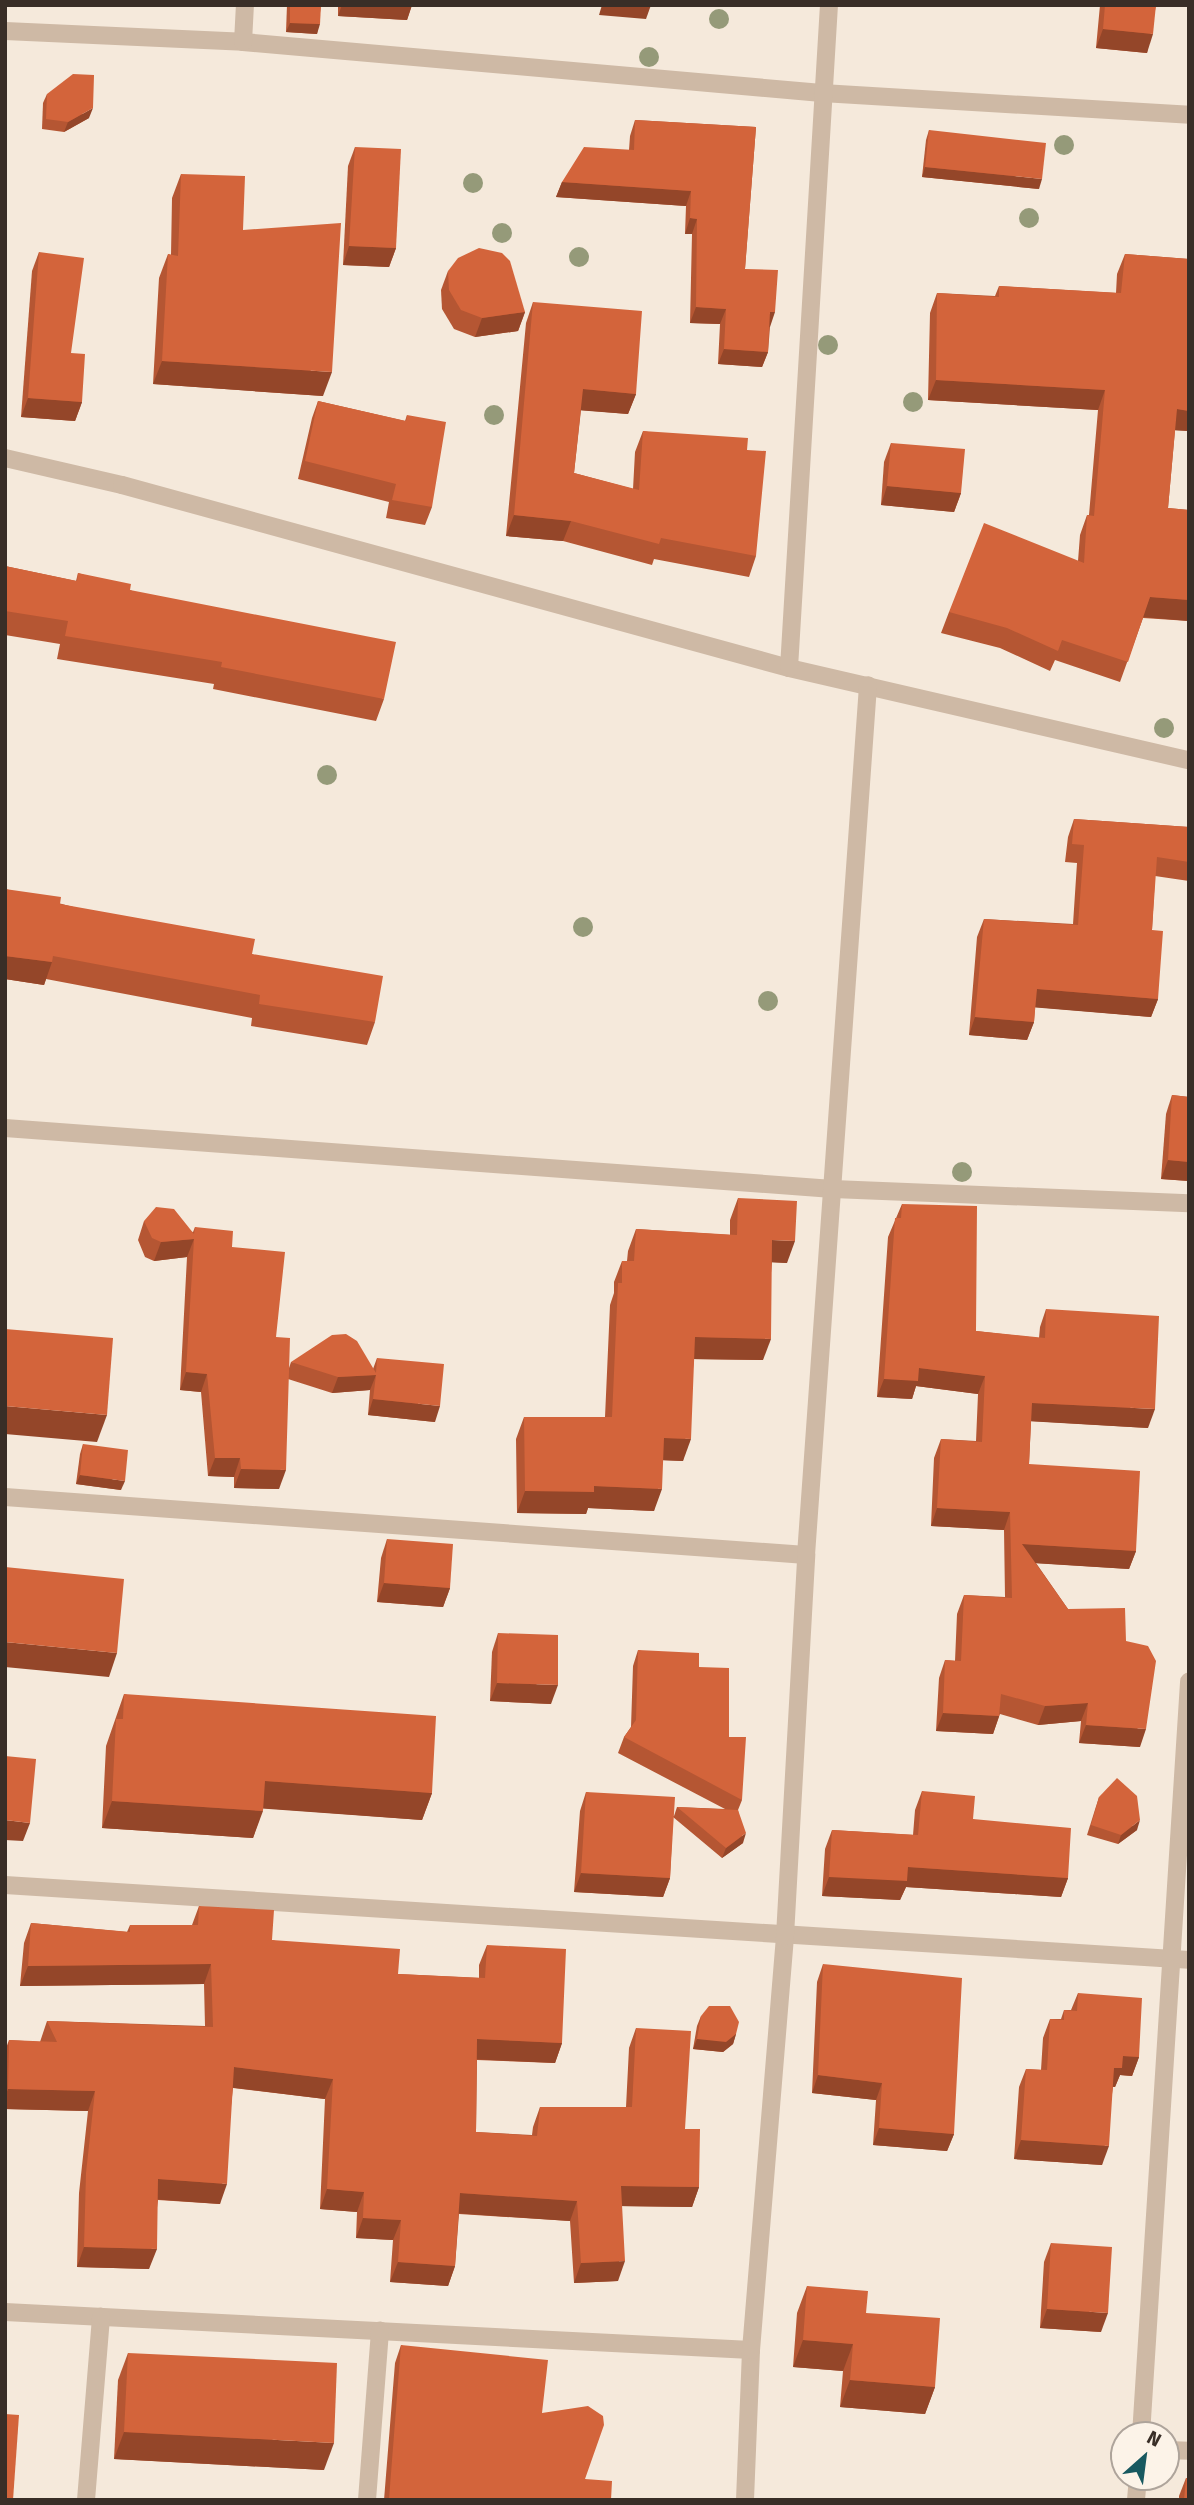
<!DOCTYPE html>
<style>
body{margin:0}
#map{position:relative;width:1194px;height:2505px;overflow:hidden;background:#f5e9db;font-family:"Fira Sans",sans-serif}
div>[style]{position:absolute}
.minor>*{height:18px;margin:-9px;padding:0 9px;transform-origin:9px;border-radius:9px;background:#ceb9a5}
.trees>*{width:20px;height:20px;margin:-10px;border-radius:50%;background:#959a79}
.wall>*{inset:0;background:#b55633}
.shaded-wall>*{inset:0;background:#944629}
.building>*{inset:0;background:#d3643b}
span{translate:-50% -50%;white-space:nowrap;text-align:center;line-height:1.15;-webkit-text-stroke:5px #fcf3e8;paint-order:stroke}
.frame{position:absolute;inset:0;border:7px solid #392e27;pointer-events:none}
.north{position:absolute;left:1110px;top:2421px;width:70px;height:70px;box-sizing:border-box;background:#fcf3e8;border:2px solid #aea49b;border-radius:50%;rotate:28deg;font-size:19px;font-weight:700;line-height:28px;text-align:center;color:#392e27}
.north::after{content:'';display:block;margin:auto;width:24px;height:32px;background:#185960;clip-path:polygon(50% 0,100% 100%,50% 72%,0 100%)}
</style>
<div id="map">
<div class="minor">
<i style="left:5px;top:31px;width:238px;rotate:2.6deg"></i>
<i style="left:243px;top:42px;width:581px;rotate:5.03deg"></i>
<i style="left:822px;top:93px;width:368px;rotate:3.4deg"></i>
<i style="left:243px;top:42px;width:37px;rotate:-87deg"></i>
<i style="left:5px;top:458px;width:120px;rotate:13deg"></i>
<i style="left:122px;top:485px;width:692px;rotate:15.34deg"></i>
<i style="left:789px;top:668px;width:410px;rotate:13deg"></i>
<i style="left:789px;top:668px;width:664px;rotate:-86.55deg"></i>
<i style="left:5px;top:1128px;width:830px;rotate:4.21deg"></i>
<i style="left:833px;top:1189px;width:356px;rotate:2.3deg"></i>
<i style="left:5px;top:1497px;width:803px;rotate:4.14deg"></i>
<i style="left:5px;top:1885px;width:1186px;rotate:3.62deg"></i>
<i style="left:5px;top:2312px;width:747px;rotate:2.92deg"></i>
<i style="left:1141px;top:2435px;width:755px;rotate:-86.35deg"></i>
<i style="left:1166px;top:2450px;width:23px;rotate:2deg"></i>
<i style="left:86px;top:2500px;width:184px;rotate:-85.3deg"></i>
<i style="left:367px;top:2500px;width:170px;rotate:-85.6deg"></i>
<i style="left:745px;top:2500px;width:150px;rotate:-87.7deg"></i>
<i style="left:751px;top:2350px;width:415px;rotate:-85.3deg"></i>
<i style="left:785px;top:1936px;width:382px;rotate:-86.8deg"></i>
<i style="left:806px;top:1555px;width:872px;rotate:-85.92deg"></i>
<i style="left:1136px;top:2500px;width:23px;rotate:-85deg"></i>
</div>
<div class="trees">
<i style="left:719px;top:19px"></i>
<i style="left:649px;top:57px"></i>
<i style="left:1064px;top:145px"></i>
<i style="left:473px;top:183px"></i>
<i style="left:1029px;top:218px"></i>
<i style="left:502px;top:233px"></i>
<i style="left:579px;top:257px"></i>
<i style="left:828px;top:345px"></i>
<i style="left:913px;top:402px"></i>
<i style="left:494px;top:415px"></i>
<i style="left:1164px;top:728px"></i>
<i style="left:327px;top:775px"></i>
<i style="left:583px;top:927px"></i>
<i style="left:768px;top:1001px"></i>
<i style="left:962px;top:1172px"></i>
</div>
<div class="wall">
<i style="clip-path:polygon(287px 5px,321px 5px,317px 34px,286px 32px)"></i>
<i style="clip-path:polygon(338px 5px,412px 5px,407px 20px,338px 16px)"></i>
<i style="clip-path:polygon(1100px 5px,1156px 5px,1147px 53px,1096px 48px)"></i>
<i style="clip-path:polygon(47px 94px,89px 118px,64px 132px,42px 129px,43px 103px)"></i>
<i style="clip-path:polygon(635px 120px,756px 127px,745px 269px,770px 327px,768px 352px,762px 367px,718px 364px,720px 324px,690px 323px,692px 234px,685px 234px,686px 206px,556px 197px,562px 182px,629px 150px,630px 136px)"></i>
<i style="clip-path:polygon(929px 130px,1039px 189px,922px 177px,926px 140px)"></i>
<i style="clip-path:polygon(355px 147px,396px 248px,389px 267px,343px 265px,348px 166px)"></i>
<i style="clip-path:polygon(181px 174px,243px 230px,323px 396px,153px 384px,159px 278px,168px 254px,171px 255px,172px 198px)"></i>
<i style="clip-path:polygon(39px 252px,71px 353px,82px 402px,75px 421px,21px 417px,32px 271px)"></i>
<i style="clip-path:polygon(1125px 254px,1189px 259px,1189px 431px,1175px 430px,1168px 508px,1189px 510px,1189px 621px,1143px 618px,1120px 682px,1055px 660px,1050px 671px,1000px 648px,941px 633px,949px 612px,1078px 561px,1080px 535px,1087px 515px,1089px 515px,1098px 410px,928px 400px,930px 313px,937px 293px,995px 296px,999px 286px,1116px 293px,1117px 274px)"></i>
<i style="clip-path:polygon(448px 271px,525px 312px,518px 331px,475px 337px,454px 329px,442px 309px,441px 290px)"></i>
<i style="clip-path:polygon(533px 302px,636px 394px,628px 414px,581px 410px,574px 473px,633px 489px,635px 452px,643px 431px,747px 450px,756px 556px,749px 577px,654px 559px,652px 565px,563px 541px,506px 536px,526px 323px)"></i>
<i style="clip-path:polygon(318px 401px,405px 421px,407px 415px,432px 507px,425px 525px,386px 518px,389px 502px,298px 479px,312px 418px)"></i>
<i style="clip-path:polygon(891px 443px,961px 493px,954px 512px,881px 505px,884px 462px)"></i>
<i style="clip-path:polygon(5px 566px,76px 581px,78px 573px,130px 590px,384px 699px,376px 721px,213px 689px,214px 684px,57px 659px,60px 644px,5px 635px)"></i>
<i style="clip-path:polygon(1074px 819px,1189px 827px,1189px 881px,1155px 876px,1152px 930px,1158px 999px,1151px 1017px,1035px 1007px,1034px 1022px,1027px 1040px,969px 1035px,977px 937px,984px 919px,1073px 924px,1077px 863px,1065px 862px,1068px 837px)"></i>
<i style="clip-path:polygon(5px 889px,252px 954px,375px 1022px,367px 1045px,251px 1026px,252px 1018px,46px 979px,44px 985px,5px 979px)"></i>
<i style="clip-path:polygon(1172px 1095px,1189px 1097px,1189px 1181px,1161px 1179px,1166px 1114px)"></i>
<i style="clip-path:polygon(738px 1198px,787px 1263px,772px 1262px,763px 1360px,694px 1359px,683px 1461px,663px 1460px,654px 1511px,588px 1508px,586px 1514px,517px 1513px,516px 1439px,524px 1417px,605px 1417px,610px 1305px,614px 1293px,614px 1282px,622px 1261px,627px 1261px,628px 1251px,636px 1229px,730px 1235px,730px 1220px)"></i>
<i style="clip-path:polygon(902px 1204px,976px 1331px,1039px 1338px,1040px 1327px,1046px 1309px,1148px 1428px,1031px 1421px,1029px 1464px,1136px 1551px,1129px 1569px,1036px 1563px,1068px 1609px,1126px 1641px,1140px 1747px,1079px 1743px,1081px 1721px,1038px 1725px,1000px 1714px,993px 1734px,936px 1731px,939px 1678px,945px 1660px,955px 1661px,957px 1614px,964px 1595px,1005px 1597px,1004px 1530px,931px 1526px,934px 1458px,941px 1439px,976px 1441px,978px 1394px,916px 1386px,912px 1399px,877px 1397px,888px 1237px)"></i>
<i style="clip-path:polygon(144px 1221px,193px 1232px,195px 1227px,232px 1247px,276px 1337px,289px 1368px,291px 1362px,373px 1369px,377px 1358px,435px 1422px,368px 1415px,370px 1390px,332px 1393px,288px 1379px,279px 1489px,234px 1488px,234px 1477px,208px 1476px,201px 1392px,180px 1390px,187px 1257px,154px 1261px,145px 1257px,138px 1240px)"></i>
<i style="clip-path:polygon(83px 1444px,121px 1490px,76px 1484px,80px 1454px)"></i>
<i style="clip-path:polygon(387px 1539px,450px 1588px,443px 1607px,377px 1602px,381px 1558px)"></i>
<i style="clip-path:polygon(498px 1633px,551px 1704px,490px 1701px,492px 1652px)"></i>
<i style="clip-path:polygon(638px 1650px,699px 1667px,729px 1737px,742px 1800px,738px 1810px,743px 1843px,722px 1858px,673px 1817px,670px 1878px,663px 1897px,574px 1892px,580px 1811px,586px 1792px,674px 1816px,677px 1807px,725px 1809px,618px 1753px,624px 1737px,631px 1727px,633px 1666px)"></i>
<i style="clip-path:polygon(124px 1694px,432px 1793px,422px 1820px,263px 1808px,253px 1838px,102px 1828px,106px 1746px)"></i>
<i style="clip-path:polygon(922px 1791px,973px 1819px,1068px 1878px,1061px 1897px,906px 1887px,900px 1900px,822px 1896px,825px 1849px,832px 1830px,913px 1835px,915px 1810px)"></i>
<i style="clip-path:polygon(1099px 1797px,1137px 1830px,1118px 1844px,1087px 1835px)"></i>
<i style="clip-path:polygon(199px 1906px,272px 1940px,398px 1974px,479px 1978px,479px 1965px,487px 1945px,562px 2043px,555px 2063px,477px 2060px,476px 2132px,532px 2135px,533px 2127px,540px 2107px,626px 2107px,629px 2048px,636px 2028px,685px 2129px,699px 2187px,692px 2207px,622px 2206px,618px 2281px,574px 2283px,570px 2221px,459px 2214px,455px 2266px,448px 2286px,390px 2282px,393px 2240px,356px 2238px,357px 2212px,320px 2209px,325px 2099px,233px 2088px,220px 2204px,158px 2200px,149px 2269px,77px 2267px,79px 2193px,88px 2111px,5px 2109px,5px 2051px,9px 2040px,40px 2042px,47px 2021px,205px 2026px,204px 1984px,20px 1986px,24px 1943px,31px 1923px,127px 1932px,130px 1925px,192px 1925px)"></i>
<i style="clip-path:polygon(823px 1964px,954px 2134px,947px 2151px,873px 2145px,876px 2100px,812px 2093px,817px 1982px)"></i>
<i style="clip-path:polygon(1078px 1993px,1139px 2057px,1132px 2076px,1120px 2075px,1115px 2087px,1113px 2087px,1102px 2165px,1014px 2159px,1019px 2087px,1026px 2069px,1041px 2070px,1043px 2038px,1050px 2019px,1061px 2019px,1064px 2010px,1071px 2010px)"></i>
<i style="clip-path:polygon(701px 2016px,736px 2034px,733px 2044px,723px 2052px,693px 2049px,697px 2026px)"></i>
<i style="clip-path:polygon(1051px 2243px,1101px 2332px,1040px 2328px,1044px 2262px)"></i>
<i style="clip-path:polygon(807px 2286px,866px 2313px,935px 2387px,925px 2414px,840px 2407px,843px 2371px,793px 2367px,797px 2313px)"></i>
<i style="clip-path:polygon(401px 2345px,542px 2413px,585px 2479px,611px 2500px,384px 2500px,395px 2363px)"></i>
<i style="clip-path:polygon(128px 2353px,324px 2470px,114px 2459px,118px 2380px)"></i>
<i style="clip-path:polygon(1186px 2478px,1189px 2500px,1179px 2500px,1179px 2496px)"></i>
</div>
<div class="shaded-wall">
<i style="clip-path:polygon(342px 5px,412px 5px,407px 20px,338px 16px)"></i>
<i style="clip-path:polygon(602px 5px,651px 5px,646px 19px,599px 15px)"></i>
<i style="clip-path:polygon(290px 23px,320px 24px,317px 34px,286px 32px)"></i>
<i style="clip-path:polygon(1103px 29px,1153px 34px,1147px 53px,1096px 48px)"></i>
<i style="clip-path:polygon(93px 108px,89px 118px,64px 132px,68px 122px)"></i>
<i style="clip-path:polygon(925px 167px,1042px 179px,1039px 189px,922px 177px)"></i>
<i style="clip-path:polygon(562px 182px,691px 191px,686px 206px,556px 197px)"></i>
<i style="clip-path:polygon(690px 218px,697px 219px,692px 234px,685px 234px)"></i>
<i style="clip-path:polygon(349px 246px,396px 248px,389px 267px,343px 265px)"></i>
<i style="clip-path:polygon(696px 307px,726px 309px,720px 324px,690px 323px)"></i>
<i style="clip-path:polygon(525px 312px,518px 331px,475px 337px,482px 318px)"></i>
<i style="clip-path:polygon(770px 312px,775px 312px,770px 327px,764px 327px)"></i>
<i style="clip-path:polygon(724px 349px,768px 352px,762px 367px,718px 364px)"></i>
<i style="clip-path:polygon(162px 361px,332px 372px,323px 396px,153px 384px)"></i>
<i style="clip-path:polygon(936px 380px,1105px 390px,1098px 410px,928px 400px)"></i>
<i style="clip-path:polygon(583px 389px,636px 394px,628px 414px,576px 410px)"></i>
<i style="clip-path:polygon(28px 398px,82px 402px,75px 421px,21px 417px)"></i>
<i style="clip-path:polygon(1177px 409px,1189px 411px,1189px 431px,1169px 430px)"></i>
<i style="clip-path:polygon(887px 486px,961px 493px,954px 512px,881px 505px)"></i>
<i style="clip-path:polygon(514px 515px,571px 521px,563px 541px,506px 536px)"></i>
<i style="clip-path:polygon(1150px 597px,1189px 600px,1189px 621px,1142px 617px)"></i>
<i style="clip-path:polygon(5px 956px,52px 962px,44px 985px,5px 979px)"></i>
<i style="clip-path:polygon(1037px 989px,1158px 999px,1151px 1017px,1030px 1007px)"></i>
<i style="clip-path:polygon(975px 1017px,1034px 1022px,1027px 1040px,969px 1035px)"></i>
<i style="clip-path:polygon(1168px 1160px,1189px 1162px,1189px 1181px,1161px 1179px)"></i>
<i style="clip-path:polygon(194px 1239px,187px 1257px,154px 1261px,161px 1242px)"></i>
<i style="clip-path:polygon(772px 1240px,795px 1241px,787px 1263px,764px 1262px)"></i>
<i style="clip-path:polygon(695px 1337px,771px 1339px,763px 1360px,687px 1359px)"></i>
<i style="clip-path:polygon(919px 1368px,985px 1376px,978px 1394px,916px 1386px,912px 1399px,877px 1397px,884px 1379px)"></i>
<i style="clip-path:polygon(186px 1372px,207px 1374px,201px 1392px,180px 1390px)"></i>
<i style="clip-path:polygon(376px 1375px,370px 1390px,332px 1393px,338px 1377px)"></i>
<i style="clip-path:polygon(373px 1399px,440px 1406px,435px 1422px,368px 1415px)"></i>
<i style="clip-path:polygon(1032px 1403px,1155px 1409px,1148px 1428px,1026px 1421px)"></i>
<i style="clip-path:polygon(5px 1406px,107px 1415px,97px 1442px,5px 1434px)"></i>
<i style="clip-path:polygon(664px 1438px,691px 1439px,683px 1461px,656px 1460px)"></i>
<i style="clip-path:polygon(215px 1458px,240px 1458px,234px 1477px,208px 1476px)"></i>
<i style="clip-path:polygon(241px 1469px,286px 1470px,279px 1489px,234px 1488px)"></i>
<i style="clip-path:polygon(80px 1475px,125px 1481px,121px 1490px,76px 1484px)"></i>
<i style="clip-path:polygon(594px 1486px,662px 1489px,654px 1511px,588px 1508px,586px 1514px,517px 1513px,525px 1491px)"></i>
<i style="clip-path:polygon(937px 1508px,1010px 1512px,1004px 1530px,931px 1526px)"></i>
<i style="clip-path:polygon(1022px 1544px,1136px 1551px,1129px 1569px,1015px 1562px)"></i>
<i style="clip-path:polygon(384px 1583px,450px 1588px,443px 1607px,377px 1602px)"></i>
<i style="clip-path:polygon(5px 1642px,117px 1653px,109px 1677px,5px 1667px)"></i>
<i style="clip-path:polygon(497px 1683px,558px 1685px,551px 1704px,490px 1701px)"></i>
<i style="clip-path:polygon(1088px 1703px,1081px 1721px,1038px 1725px,1045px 1706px)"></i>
<i style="clip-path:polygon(943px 1713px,999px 1716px,993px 1734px,936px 1731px)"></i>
<i style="clip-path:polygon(1086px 1725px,1146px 1729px,1140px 1747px,1079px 1743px)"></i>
<i style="clip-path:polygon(265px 1781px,432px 1793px,422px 1820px,255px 1808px)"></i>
<i style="clip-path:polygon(112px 1801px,263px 1811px,253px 1838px,102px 1828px)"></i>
<i style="clip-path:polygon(5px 1820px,30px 1823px,23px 1841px,5px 1840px)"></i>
<i style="clip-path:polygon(1140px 1820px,1137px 1830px,1118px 1844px,1121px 1835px)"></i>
<i style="clip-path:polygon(746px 1833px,743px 1843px,722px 1858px,726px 1848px)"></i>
<i style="clip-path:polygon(908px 1867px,1068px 1878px,1061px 1897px,906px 1887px,900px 1900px,822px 1896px,829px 1877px)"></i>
<i style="clip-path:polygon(581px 1873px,670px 1878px,663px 1897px,574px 1892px)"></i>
<i style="clip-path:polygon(211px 1964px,204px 1984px,20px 1986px,28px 1966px)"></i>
<i style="clip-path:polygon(736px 2034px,733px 2044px,723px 2052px,693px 2049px,697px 2039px)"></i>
<i style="clip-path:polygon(477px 2039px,562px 2043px,555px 2063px,470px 2059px)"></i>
<i style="clip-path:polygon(1123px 2056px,1139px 2057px,1132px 2076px,1120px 2075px,1115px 2087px,1108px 2086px,1114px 2068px)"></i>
<i style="clip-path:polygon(234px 2067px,333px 2079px,325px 2099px,227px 2087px)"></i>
<i style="clip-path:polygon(818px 2075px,882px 2083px,876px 2100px,812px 2093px)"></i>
<i style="clip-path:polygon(8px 2089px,95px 2091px,88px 2111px,5px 2109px,5px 2097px)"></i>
<i style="clip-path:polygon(879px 2128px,954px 2134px,947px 2151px,873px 2145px)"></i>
<i style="clip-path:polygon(1021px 2140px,1109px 2146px,1102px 2165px,1014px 2159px)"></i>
<i style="clip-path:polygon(158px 2179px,227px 2184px,220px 2204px,151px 2199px)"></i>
<i style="clip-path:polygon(621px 2186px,699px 2187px,692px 2207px,613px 2206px)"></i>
<i style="clip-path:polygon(327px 2189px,364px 2192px,357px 2212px,320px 2209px)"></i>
<i style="clip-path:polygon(460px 2193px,577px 2201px,570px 2221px,453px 2213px)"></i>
<i style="clip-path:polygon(363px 2218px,401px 2220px,393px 2240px,356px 2238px)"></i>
<i style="clip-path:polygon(84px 2247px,157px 2249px,149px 2269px,77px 2267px)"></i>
<i style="clip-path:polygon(625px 2261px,618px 2281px,574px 2283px,581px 2263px)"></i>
<i style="clip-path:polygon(398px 2262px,455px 2266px,448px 2286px,390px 2282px)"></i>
<i style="clip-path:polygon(1047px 2309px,1108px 2313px,1101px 2332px,1040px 2328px)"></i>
<i style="clip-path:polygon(803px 2340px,853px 2344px,843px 2371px,793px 2367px)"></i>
<i style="clip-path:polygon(850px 2380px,935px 2387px,925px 2414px,840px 2407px)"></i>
<i style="clip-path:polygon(124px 2432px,334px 2443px,324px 2470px,114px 2459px)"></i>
</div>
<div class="building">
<i style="clip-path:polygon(290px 5px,321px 5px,320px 24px,290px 23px)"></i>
<i style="clip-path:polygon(1105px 5px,1156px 5px,1153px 34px,1103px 29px)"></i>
<i style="clip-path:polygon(73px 74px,94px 75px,93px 108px,68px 122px,46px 119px,47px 94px)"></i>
<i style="clip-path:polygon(635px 120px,756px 127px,745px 269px,778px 270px,775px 312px,770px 312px,768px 352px,724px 349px,726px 309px,696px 307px,697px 219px,690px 218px,691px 191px,562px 182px,584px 147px,634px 150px)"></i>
<i style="clip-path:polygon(929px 130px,1046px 143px,1042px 179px,925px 167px)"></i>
<i style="clip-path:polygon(355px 147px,401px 149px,396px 248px,349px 246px)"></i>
<i style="clip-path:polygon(181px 174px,245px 176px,243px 230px,341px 223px,332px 372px,162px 361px,168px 254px,178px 256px)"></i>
<i style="clip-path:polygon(479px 248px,502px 253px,510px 261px,525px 312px,482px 318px,461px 310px,449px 290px,448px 271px,458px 258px)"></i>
<i style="clip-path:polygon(39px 252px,84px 258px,71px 353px,85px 354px,82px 402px,28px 398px)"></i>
<i style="clip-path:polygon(1125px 254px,1189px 259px,1189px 411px,1177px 409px,1168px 508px,1189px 510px,1189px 600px,1150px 597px,1128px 662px,1062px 640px,1058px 651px,1007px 628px,949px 612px,984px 523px,1084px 563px,1087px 515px,1094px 516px,1105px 390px,936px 380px,937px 293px,999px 297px,999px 286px,1121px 293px)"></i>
<i style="clip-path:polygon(533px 302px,642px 311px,636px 394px,583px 389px,574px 473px,639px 490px,643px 431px,748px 438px,747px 450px,766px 451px,756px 556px,661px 538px,659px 544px,571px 521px,514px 515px)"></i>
<i style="clip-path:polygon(318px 401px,406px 421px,407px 415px,446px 422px,432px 507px,392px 500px,396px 484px,305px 461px)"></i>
<i style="clip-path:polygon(891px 443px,965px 449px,961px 493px,887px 486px)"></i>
<i style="clip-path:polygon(5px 566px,77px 581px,78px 573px,131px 584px,130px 590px,396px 642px,384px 699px,221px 667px,222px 662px,65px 636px,68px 621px,5px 611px)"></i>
<i style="clip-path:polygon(1074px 819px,1189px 827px,1189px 862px,1157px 857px,1152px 930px,1163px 931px,1158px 999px,1037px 989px,1034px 1022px,975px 1017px,984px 919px,1078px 925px,1084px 845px,1072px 844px)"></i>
<i style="clip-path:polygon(5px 889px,61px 897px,60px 904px,255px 939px,252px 954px,383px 976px,375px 1022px,259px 1004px,260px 995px,53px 956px,52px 962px,5px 956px)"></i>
<i style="clip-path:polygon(1172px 1095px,1189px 1097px,1189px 1162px,1168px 1160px)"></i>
<i style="clip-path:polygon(738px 1198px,797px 1201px,795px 1241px,772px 1240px,771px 1339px,695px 1337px,691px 1439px,664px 1438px,662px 1489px,594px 1486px,594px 1492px,525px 1491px,524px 1417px,612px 1417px,618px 1283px,622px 1283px,622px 1261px,634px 1261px,636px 1229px,737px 1235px)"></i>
<i style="clip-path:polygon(902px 1204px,977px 1206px,976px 1331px,1045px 1338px,1046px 1309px,1159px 1316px,1155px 1409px,1032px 1403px,1029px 1464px,1140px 1471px,1136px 1551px,1022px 1544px,1068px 1609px,1125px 1608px,1126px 1641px,1148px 1646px,1156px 1661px,1146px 1729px,1086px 1725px,1088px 1703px,1045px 1706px,1001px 1694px,999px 1716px,943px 1713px,945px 1660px,961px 1661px,964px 1595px,1012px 1598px,1010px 1512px,937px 1508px,941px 1439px,982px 1442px,985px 1376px,919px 1368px,918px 1381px,884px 1379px,895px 1218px,901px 1218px)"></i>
<i style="clip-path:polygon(156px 1207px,174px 1209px,194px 1234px,195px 1227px,233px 1231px,232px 1247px,285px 1252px,276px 1337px,290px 1338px,286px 1470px,241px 1469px,240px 1458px,215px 1458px,207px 1374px,186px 1372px,194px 1239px,161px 1242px,152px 1238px,144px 1221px)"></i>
<i style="clip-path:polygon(5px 1329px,113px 1338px,107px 1415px,5px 1406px)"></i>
<i style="clip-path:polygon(346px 1334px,357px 1341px,376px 1373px,377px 1358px,444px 1364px,440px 1406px,373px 1399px,376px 1375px,338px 1377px,291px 1362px,332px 1335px)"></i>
<i style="clip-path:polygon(83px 1444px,128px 1450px,125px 1481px,80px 1475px)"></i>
<i style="clip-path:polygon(387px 1539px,453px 1544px,450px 1588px,384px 1583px)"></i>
<i style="clip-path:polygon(5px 1567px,124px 1579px,117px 1653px,5px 1642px)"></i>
<i style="clip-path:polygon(498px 1633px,558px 1635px,558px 1685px,497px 1683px)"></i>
<i style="clip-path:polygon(638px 1650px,699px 1653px,699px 1667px,729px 1668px,729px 1737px,746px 1737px,742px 1800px,624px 1737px,636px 1720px)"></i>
<i style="clip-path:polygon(124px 1694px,436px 1716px,432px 1793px,265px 1781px,263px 1811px,112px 1801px,116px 1719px,123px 1719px)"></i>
<i style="clip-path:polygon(5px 1756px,36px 1759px,30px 1823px,5px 1820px)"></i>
<i style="clip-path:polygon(1117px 1778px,1137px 1796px,1140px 1820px,1121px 1835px,1091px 1825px,1099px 1797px)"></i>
<i style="clip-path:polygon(922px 1791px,975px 1796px,973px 1819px,1071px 1828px,1068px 1878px,908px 1867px,907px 1881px,829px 1877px,832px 1830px,918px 1835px)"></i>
<i style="clip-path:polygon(586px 1792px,675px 1797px,670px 1878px,581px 1873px)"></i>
<i style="clip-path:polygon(677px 1807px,738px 1810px,746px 1833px,726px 1848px)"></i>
<i style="clip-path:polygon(199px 1906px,274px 1910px,272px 1940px,400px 1949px,398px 1974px,485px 1978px,487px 1945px,566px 1949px,562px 2043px,477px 2039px,476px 2132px,537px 2136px,540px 2107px,632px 2107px,636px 2028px,691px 2031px,685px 2129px,700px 2129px,699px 2187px,621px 2186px,625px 2261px,581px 2263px,577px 2201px,460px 2193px,455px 2266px,398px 2262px,401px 2220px,363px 2218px,364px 2192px,327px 2189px,333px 2079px,234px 2067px,227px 2184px,158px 2179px,157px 2249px,84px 2247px,86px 2173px,95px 2091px,8px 2089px,9px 2040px,57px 2042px,47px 2021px,213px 2027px,211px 1964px,28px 1966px,31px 1923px,130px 1932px,130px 1925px,198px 1925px)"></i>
<i style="clip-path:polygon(823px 1964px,962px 1978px,954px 2134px,879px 2128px,882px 2083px,818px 2075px)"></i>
<i style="clip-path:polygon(1078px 1993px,1142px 1998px,1139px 2057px,1123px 2056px,1122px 2068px,1114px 2068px,1109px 2146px,1021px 2140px,1026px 2069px,1047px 2070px,1050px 2019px,1064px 2020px,1064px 2010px,1077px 2011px)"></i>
<i style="clip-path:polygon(709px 2006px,730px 2006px,739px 2022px,736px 2034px,726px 2042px,697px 2039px,701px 2016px)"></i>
<i style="clip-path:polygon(1051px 2243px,1112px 2247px,1108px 2313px,1047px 2309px)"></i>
<i style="clip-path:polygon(807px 2286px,868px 2291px,866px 2313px,940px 2318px,935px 2387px,850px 2380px,853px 2344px,803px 2340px)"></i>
<i style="clip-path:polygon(401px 2345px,548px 2360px,542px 2413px,588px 2406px,603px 2416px,604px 2425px,585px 2479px,612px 2481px,611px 2500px,403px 2500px,389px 2499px)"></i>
<i style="clip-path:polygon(128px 2353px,337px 2363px,334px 2443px,124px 2432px)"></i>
<i style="clip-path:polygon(5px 2414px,19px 2415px,13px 2500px,5px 2500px)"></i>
<i style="clip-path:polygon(1186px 2478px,1189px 2478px,1189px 2500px,1184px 2500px)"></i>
</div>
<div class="frame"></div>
<div class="north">N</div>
</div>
